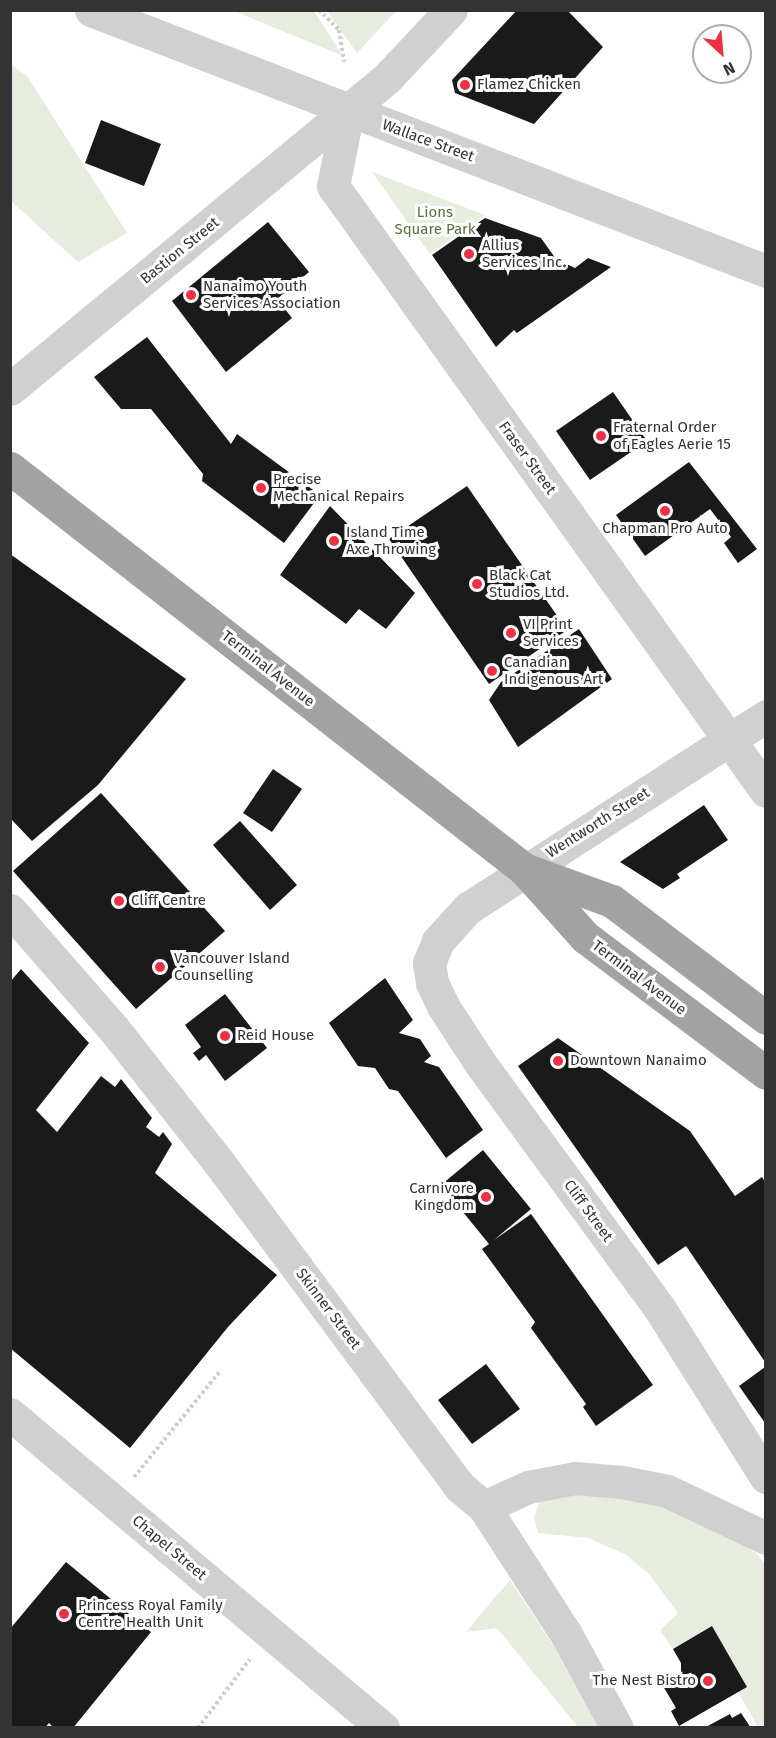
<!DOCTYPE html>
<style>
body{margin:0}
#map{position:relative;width:776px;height:1738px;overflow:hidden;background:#fff;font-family:"Fira Sans",sans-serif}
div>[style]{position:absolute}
.green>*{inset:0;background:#e6ecde}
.building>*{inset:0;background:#1a1a1a}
.path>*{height:4px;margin-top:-2px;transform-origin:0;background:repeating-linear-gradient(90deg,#cdcdcd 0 3px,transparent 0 6px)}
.minor>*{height:33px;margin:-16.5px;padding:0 16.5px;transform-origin:16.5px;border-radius:16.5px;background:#d0d0d0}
.tertiary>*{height:33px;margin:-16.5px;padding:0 16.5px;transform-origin:16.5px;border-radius:16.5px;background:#d0d0d0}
.trunk>*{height:33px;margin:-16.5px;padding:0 16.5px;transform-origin:16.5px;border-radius:16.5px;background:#a2a2a2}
.dots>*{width:16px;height:16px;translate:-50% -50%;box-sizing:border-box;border:3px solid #fff;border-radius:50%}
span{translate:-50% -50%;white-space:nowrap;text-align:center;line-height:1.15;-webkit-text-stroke:6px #fff;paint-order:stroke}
.poi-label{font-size:15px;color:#333}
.left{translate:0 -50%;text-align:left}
.right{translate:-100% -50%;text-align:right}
.street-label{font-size:15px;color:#333}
.park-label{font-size:15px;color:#57723c}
.frame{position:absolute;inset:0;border:12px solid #333;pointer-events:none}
.north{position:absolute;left:692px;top:24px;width:60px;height:60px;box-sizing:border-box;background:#fff;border:2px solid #adadad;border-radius:50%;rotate:154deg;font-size:16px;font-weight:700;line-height:24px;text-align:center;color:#333}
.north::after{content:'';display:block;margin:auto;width:21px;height:27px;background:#ee3044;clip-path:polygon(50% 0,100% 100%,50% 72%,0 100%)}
</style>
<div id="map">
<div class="green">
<i style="clip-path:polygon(234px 11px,314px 11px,343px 56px)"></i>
<i style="clip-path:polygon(327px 11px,396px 11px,357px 53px)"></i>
<i style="clip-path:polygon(10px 64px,27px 76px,127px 233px,78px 262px,11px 201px)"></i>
<i style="clip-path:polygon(372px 172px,485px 215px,430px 254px)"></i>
<i style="clip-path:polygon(572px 1493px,641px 1500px,715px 1527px,756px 1553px,765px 1564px,765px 1727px,758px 1727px,738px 1692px,747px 1687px,712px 1626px,673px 1649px,660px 1630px,678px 1613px,649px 1574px,625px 1554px,588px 1538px,538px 1533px,534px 1517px,540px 1502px)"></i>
<i style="clip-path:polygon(510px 1580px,554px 1647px,598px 1727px,578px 1727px,497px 1628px,466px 1632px)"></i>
</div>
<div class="building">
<i style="clip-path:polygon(517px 10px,567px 10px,603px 47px,534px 124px,455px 93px,452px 80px)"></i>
<i style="clip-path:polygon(101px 120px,161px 144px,144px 186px,85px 163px)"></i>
<i style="clip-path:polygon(485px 218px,541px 238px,556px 259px,575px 268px,588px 258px,611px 267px,517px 333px,514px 330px,496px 347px,432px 255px)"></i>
<i style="clip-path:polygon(268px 222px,309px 272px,277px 299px,292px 318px,226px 372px,172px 301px)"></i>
<i style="clip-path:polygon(147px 337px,231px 444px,237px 434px,320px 495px,284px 543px,202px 481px,203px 474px,151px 409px,121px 409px,94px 377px)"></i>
<i style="clip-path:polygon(613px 392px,647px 441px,590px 480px,556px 431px)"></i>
<i style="clip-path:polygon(689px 462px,757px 549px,738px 563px,724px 543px,731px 537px,710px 509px,645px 556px,616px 515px)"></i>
<i style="clip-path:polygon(467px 486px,567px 630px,489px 684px,389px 539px)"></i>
<i style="clip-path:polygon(330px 506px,415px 593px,386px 629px,359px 609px,346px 624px,280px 575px)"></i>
<i style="clip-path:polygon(10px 554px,186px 679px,98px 785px,32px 841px,10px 818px)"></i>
<i style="clip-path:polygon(579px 629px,612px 679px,518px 747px,489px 700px,501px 682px)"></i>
<i style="clip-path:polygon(273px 769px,302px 789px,272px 832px,243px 813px)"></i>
<i style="clip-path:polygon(101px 793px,225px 931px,136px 1009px,13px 871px)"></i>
<i style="clip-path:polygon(704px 805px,728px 840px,677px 874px,680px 878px,663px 889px,620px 862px)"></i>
<i style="clip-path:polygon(240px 821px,297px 885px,270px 910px,213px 845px)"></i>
<i style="clip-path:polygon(21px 969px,89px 1043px,36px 1110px,57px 1132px,101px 1076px,115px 1087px,121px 1079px,152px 1118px,146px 1127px,159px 1137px,163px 1132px,172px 1144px,155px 1173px,277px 1275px,228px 1327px,130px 1448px,10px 1348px,10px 982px)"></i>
<i style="clip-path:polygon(385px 978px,413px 1020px,399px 1033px,420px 1039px,431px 1056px,424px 1062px,439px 1067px,483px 1130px,446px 1158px,398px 1091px,389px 1089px,375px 1068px,358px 1066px,329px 1023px)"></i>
<i style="clip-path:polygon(225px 994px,267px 1048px,225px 1081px,206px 1055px,199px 1061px,193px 1053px,201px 1047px,185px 1025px)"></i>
<i style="clip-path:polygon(558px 1038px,690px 1131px,735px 1196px,762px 1177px,765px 1182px,765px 1362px,686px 1246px,658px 1265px,518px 1066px)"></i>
<i style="clip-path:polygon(483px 1150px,531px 1209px,494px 1240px,531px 1214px,653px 1385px,596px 1426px,583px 1407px,586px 1404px,531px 1328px,535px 1322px,482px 1249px,489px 1244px,441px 1185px)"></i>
<i style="clip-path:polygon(486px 1364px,520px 1409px,472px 1444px,438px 1400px)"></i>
<i style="clip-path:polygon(765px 1367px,765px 1423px,739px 1386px)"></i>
<i style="clip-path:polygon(66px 1562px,151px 1632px,73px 1728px,54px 1728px,49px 1723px,45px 1728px,10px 1728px,10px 1629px)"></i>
<i style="clip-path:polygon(712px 1626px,747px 1687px,679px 1726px,671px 1711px,676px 1708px,663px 1686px,681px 1675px,681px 1663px,673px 1649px)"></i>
<i style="clip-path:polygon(741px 1713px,751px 1728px,704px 1728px,730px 1714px,732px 1718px)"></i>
</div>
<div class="path">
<i style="left:319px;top:10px;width:28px;rotate:45deg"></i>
<i style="left:339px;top:30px;width:32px;rotate:81deg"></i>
<i style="left:134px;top:1477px;width:136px;rotate:-50.9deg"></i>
<i style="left:198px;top:1728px;width:86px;rotate:-53deg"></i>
</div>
<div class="minor">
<i style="left:348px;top:111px;width:76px;rotate:101.3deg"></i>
<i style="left:333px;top:186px;width:744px;rotate:54.41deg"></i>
<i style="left:766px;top:716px;width:354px;rotate:147.2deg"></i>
<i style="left:468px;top:908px;width:45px;rotate:132.3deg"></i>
<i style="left:438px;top:941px;width:24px;rotate:112deg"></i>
<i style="left:429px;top:963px;width:20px;rotate:81deg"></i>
<i style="left:432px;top:983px;width:25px;rotate:64deg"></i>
<i style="left:443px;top:1006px;width:68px;rotate:57deg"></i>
<i style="left:480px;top:1063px;width:305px;rotate:53.8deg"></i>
<i style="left:660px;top:1309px;width:199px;rotate:57.8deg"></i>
<i style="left:10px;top:910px;width:157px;rotate:48.9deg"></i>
<i style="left:113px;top:1028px;width:173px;rotate:51.8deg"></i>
<i style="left:220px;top:1164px;width:402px;rotate:53.4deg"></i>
<i style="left:460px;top:1487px;width:31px;rotate:40deg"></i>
<i style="left:484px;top:1507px;width:151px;rotate:57.2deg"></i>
<i style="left:566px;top:1634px;width:107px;rotate:61.5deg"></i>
<i style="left:10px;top:1414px;width:488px;rotate:40.1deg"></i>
<i style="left:484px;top:1507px;width:48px;rotate:-24.4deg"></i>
<i style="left:528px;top:1487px;width:48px;rotate:-10.8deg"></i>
<i style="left:575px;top:1478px;width:47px;rotate:4.9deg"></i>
<i style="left:622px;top:1482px;width:46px;rotate:11.3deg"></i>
<i style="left:667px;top:1491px;width:110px;rotate:25.4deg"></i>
</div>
<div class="tertiary">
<i style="left:91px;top:10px;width:724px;rotate:21.14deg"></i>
<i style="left:10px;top:389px;width:490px;rotate:-39.5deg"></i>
<i style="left:388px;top:77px;width:92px;rotate:-46.8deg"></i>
</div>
<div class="trunk">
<i style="left:10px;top:468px;width:653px;rotate:37.97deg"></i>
<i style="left:525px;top:870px;width:90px;rotate:48.2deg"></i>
<i style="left:585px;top:937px;width:226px;rotate:36.9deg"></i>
<i style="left:529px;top:871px;width:88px;rotate:19.9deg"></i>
<i style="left:612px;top:901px;width:193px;rotate:37.2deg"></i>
</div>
<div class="dots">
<i style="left:465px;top:85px;background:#ee3044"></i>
<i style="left:469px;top:254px;background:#ee3044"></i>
<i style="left:191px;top:295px;background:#ee3044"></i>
<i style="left:601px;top:436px;background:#ee3044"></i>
<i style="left:261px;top:488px;background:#ee3044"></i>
<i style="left:665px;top:511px;background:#ee3044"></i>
<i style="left:334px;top:541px;background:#ee3044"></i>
<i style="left:477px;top:584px;background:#ee3044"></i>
<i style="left:511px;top:633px;background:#ee3044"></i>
<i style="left:492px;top:671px;background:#ee3044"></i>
<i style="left:119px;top:901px;background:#ee3044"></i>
<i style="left:160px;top:967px;background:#ee3044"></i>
<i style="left:225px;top:1036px;background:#ee3044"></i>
<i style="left:558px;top:1061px;background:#ee3044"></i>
<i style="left:486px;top:1197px;background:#ee3044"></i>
<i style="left:64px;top:1614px;background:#ee3044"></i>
<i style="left:708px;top:1681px;background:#ee3044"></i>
</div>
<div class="poi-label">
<span class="left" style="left:477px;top:85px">Flamez Chicken</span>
<span class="left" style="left:482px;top:254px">Allius<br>Services Inc.</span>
<span class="left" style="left:203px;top:295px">Nanaimo Youth<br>Services Association</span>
<span class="left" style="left:613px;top:436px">Fraternal Order<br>of Eagles Aerie 15</span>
<span class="left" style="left:273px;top:488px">Precise<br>Mechanical Repairs</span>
<span style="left:665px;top:529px">Chapman Pro Auto</span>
<span class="left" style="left:346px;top:541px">Island Time<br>Axe Throwing</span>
<span class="left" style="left:489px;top:584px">Black Cat<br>Studios Ltd.</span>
<span class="left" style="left:523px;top:633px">VI Print<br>Services</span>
<span class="left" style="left:504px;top:671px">Canadian<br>Indigenous Art</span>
<span class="left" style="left:131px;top:901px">Cliff Centre</span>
<span class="left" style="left:174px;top:967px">Vancouver Island<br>Counselling</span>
<span class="left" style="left:237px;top:1036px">Reid House</span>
<span class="left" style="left:570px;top:1061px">Downtown Nanaimo</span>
<span class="right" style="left:474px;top:1197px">Carnivore<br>Kingdom</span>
<span class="left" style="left:78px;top:1614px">Princess Royal Family<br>Centre Health Unit</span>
<span class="right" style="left:696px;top:1681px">The Nest Bistro</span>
</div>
<div class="street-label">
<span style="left:428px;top:141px;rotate:20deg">Wallace Street</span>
<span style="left:180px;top:251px;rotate:-39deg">Bastion Street</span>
<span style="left:527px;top:458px;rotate:54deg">Fraser Street</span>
<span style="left:268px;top:669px;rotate:38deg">Terminal Avenue</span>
<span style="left:598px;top:823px;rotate:-32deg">Wentworth Street</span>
<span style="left:639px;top:978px;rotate:37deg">Terminal Avenue</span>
<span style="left:588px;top:1211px;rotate:54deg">Cliff Street</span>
<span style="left:328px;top:1309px;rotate:53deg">Skinner Street</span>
<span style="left:169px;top:1548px;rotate:40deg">Chapel Street</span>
</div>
<div class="park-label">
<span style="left:435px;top:221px">Lions<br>Square Park</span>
</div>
<div class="frame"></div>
<div class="north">N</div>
</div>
